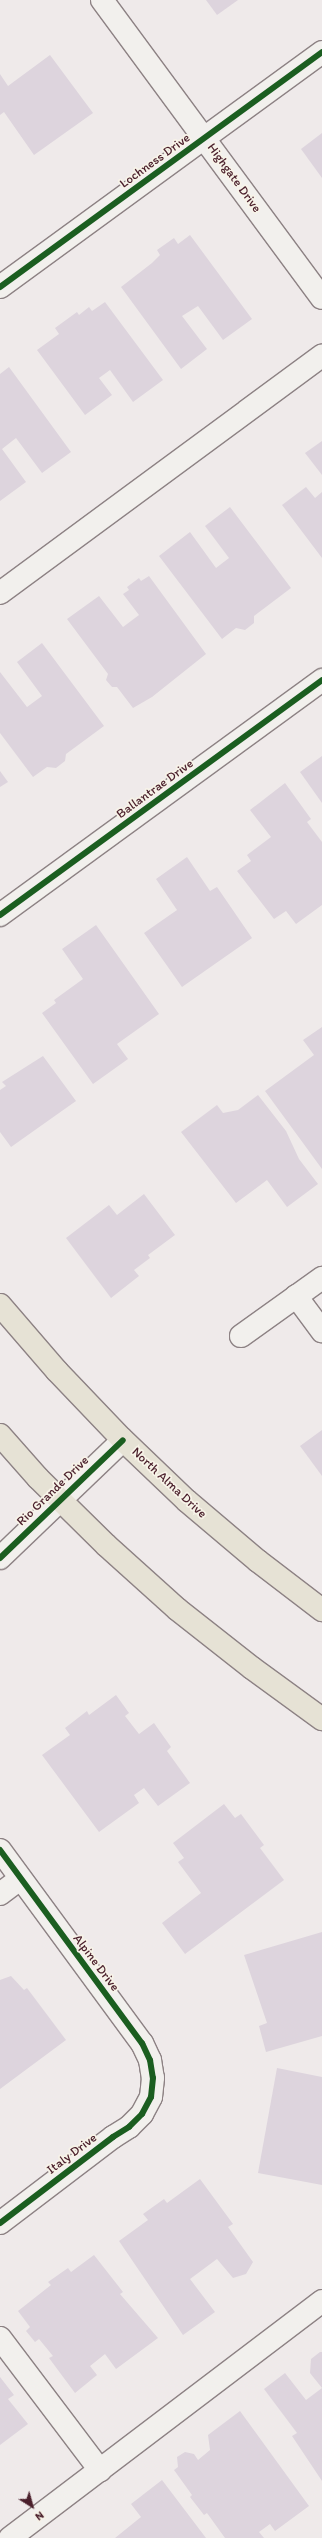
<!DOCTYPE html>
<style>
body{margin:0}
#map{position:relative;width:322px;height:2538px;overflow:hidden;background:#efeaea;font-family:Itim,sans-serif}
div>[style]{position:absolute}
.building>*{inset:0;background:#ddd4dd}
.roads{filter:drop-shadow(1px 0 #8d8284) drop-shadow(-1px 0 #8d8284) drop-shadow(0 1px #8d8284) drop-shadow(0 -1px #8d8284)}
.minor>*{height:22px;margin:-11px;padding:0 11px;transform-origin:11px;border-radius:11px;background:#f2f0ed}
.major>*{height:22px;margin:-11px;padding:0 11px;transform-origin:11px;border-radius:11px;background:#e6e2d5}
.cycleway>*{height:6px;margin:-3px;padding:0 3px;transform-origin:3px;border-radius:3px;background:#1b5e20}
span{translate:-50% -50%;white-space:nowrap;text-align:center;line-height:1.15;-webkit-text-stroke:3.5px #f7f3e8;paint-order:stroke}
.street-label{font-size:13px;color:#4a1f2b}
.north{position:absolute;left:12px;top:2486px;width:40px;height:40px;-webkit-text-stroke:3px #f7f3e8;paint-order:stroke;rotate:143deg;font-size:11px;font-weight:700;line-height:16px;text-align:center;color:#4a1f2b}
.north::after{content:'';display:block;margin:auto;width:14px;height:18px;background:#4a1f2b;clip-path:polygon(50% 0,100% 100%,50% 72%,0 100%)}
</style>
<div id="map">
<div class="building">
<i style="clip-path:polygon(206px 0,238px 0,217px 15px)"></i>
<i style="clip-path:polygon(50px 55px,93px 113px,34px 155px,4px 112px,0 115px,0 74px,8px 86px)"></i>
<i style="clip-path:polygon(322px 133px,322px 178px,301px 149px)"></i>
<i style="clip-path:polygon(190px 235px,252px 319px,223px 340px,198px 306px,182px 316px,207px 349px,181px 369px,121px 287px,152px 263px,160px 255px,157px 250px,174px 238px,178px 244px)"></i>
<i style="clip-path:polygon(105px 302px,163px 380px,133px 402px,110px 370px,99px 378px,112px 395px,85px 415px,37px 350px,59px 334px,55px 328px,77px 312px,79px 315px,89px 307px,92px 311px)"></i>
<i style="clip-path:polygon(9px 367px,71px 452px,42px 473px,16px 438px,2px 449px,26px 482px,0 501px,0 374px)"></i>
<i style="clip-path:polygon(322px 441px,322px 475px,305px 453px)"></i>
<i style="clip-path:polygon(306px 487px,315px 498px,322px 492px,322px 558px,282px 505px)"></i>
<i style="clip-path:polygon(230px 507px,291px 588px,254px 616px,254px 623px,245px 630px,236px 628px,222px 639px,159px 556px,190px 532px,216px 568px,229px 558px,205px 526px)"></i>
<i style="clip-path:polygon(149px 576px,206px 654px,152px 697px,133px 708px,117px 687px,112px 687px,106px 680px,108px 674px,67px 619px,99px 596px,123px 627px,139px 615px,123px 594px,129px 590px,127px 587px,139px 578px,141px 581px)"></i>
<i style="clip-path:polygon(42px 643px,104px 726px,66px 754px,65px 761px,56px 768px,47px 767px,33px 777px,0 733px,0 672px,27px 707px,42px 696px,17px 662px)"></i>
<i style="clip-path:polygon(322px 756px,322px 803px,300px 772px)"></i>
<i style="clip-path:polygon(0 771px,8px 782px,0 787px)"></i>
<i style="clip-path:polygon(285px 783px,311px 819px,307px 822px,322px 842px,322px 905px,296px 924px,286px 911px,274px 919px,237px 871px,251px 861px,247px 855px,271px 837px,250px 810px)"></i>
<i style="clip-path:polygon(187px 857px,210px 891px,217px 887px,252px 938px,182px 987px,144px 933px,177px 910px,156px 879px)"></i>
<i style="clip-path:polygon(96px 925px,159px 1014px,117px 1044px,128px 1059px,93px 1084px,42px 1013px,56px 1003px,54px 1000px,83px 979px,62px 949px)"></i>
<i style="clip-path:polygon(322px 1027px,322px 1169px,265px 1091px,314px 1055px,303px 1040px)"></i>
<i style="clip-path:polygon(43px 1056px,76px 1101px,11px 1147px,0 1132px,0 1090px,6px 1086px,2px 1082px)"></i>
<i style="clip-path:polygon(258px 1095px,286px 1131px,299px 1159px,318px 1184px,287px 1207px,267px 1180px,236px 1203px,181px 1132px,217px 1105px,223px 1113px,238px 1110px)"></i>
<i style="clip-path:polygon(144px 1194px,175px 1235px,148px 1255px,150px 1258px,134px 1270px,139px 1276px,111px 1298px,66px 1238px,109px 1205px,117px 1215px)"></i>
<i style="clip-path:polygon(322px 1430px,322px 1476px,300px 1446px)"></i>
<i style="clip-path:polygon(116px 1695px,129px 1713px,125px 1716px,139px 1734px,154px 1723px,171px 1747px,167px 1751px,190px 1783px,158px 1806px,144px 1788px,134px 1795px,139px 1803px,99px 1832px,42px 1755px,70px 1735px,65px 1728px,87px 1711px,89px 1715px)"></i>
<i style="clip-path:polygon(224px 1804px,235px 1818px,241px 1814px,264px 1845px,260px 1848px,284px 1880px,185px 1954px,162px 1923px,201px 1893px,178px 1862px,184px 1858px,173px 1843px)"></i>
<i style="clip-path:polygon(322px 1932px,322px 2036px,266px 2052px,259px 2026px,267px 2023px,244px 1955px)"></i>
<i style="clip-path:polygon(11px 1976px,24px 1990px,27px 1988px,66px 2040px,0 2089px,0 1980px)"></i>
<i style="clip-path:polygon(277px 2068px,322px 2077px,322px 2185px,258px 2173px)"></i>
<i style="clip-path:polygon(200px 2179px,233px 2224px,228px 2227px,253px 2262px,246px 2274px,233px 2278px,217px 2259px,190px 2279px,215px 2312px,183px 2335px,119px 2241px,148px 2220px,143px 2214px,164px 2199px,167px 2203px)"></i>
<i style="clip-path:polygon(94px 2255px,123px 2292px,120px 2294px,158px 2338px,116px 2369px,105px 2354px,90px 2366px,97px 2375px,75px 2393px,49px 2358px,53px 2356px,39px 2339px,35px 2342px,26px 2331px,30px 2327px,18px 2311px,51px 2285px,48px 2282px,68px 2268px,71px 2272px)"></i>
<i style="clip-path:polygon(320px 2352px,322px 2352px,322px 2481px,292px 2436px,297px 2433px,264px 2389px,285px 2373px,306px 2400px,322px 2388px,310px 2373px,311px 2359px)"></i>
<i style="clip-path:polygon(0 2377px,14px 2395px,8px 2399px,28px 2424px,0 2445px)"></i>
<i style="clip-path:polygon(240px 2411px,309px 2506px,275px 2531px,270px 2524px,259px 2532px,264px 2538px,225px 2538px,207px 2513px,204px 2515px,190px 2497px,192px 2495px,174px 2470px,178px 2467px,177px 2457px,185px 2452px,194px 2454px,198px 2460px,210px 2450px,208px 2435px)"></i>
<i style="clip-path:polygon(162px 2480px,206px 2538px,115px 2538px,141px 2517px,131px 2504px)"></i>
</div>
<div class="roads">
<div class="minor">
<i style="left:102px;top:0;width:370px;rotate:53.6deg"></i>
<i style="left:0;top:287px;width:399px;rotate:-36.1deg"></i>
<i style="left:0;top:593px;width:400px;rotate:-36.4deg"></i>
<i style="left:0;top:915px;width:399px;rotate:-36.1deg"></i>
<i style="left:296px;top:1296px;width:44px;rotate:53.4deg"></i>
<i style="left:241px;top:1336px;width:100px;rotate:-35.6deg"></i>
<i style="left:0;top:1558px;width:170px;rotate:-43.8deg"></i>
<i style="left:0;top:1850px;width:240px;rotate:53.7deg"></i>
<i style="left:142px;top:2043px;width:19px;rotate:65deg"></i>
<i style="left:150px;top:2060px;width:18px;rotate:81deg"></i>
<i style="left:153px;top:2078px;width:19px;rotate:96deg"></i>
<i style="left:151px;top:2097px;width:19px;rotate:118deg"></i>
<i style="left:142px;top:2114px;width:18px;rotate:135deg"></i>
<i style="left:129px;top:2127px;width:19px;rotate:148deg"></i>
<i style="left:113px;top:2137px;width:142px;rotate:142.7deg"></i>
<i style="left:0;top:1894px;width:25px;rotate:-37deg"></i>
<i style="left:0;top:2338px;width:166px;rotate:52.9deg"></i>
<i style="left:10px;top:2538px;width:392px;rotate:-37.2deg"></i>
</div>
<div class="major">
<i style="left:0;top:1305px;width:87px;rotate:49.2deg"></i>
<i style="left:57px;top:1371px;width:93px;rotate:46.3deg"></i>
<i style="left:121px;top:1438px;width:91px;rotate:43.7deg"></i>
<i style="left:187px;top:1501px;width:93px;rotate:40.2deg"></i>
<i style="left:258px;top:1561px;width:81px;rotate:37.4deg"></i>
<i style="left:0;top:1435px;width:57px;rotate:48.5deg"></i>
<i style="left:38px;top:1478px;width:95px;rotate:44.6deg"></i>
<i style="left:106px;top:1545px;width:96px;rotate:42deg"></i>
<i style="left:177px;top:1609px;width:95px;rotate:38.2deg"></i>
<i style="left:252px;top:1668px;width:87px;rotate:36.1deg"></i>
</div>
</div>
<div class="cycleway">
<i style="left:0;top:287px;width:399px;rotate:-36.1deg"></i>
<i style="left:0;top:915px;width:399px;rotate:-36.1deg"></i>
<i style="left:0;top:1558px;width:170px;rotate:-43.8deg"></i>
<i style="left:0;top:1850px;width:240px;rotate:53.7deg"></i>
<i style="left:142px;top:2043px;width:19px;rotate:65deg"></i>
<i style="left:150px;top:2060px;width:18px;rotate:81deg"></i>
<i style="left:153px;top:2078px;width:19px;rotate:96deg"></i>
<i style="left:151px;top:2097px;width:19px;rotate:118deg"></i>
<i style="left:142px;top:2114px;width:18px;rotate:135deg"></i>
<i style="left:129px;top:2127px;width:19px;rotate:148deg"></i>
<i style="left:113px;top:2137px;width:142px;rotate:142.7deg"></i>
</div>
<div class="street-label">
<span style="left:155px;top:161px;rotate:-36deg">Lochness Drive</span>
<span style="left:234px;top:178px;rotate:54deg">Highgate Drive</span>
<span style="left:155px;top:789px;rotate:-36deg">Ballantrae Drive</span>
<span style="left:169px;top:1483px;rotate:43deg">North Alma Drive</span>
<span style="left:53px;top:1491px;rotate:-44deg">Rio Grande Drive</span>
<span style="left:96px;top:1963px;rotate:53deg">Alpine Drive</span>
<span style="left:72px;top:2154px;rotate:-37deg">Italy Drive</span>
</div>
<div class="north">N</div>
</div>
